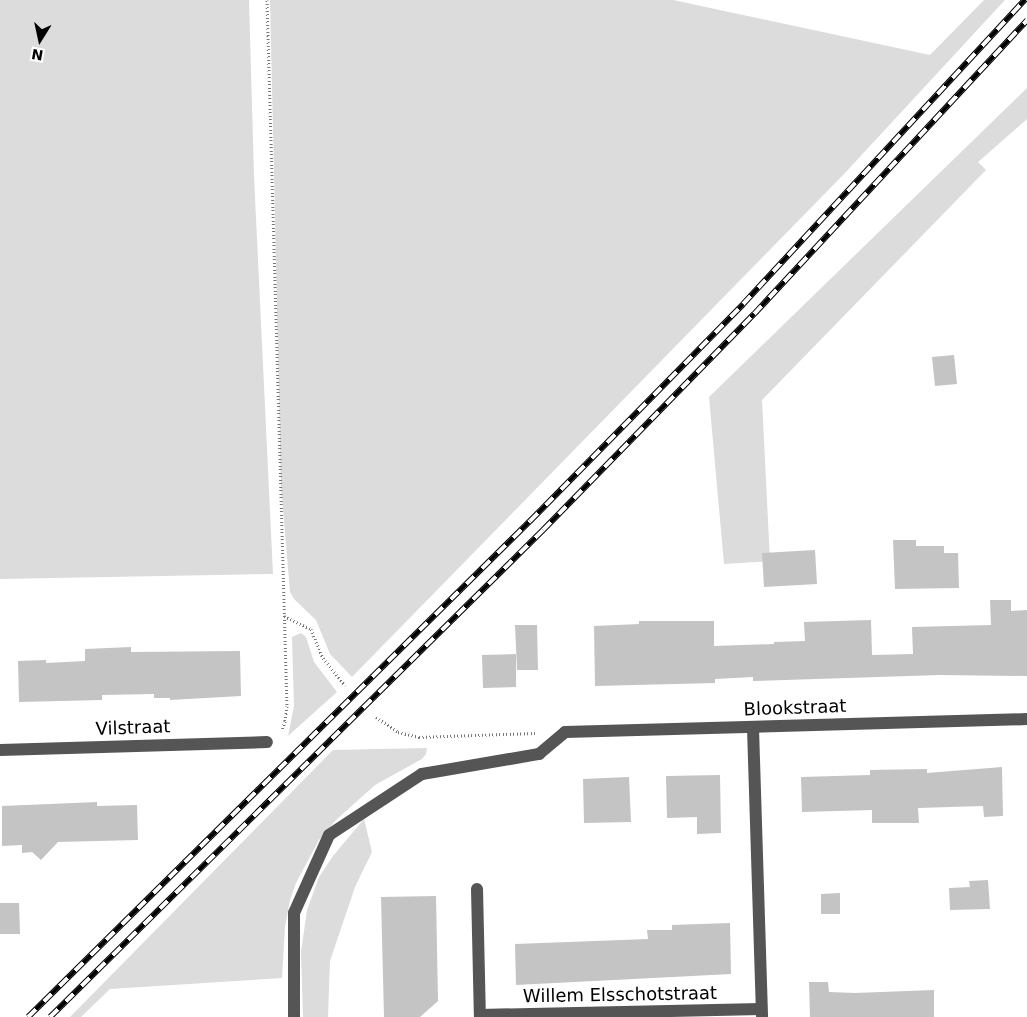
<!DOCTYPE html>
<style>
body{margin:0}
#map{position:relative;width:1027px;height:1017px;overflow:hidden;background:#fff;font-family:"DejaVu Sans",sans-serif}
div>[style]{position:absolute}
.green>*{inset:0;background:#dcdcdc}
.building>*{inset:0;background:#c4c4c4}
.path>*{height:3px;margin-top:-1.5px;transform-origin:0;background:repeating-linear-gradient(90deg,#777 0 1px,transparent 0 3.5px)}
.minor>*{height:12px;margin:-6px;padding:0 6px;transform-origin:6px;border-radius:6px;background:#555}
.rail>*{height:5.5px;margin-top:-2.75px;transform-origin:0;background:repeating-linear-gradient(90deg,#fff 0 11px,#000 0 22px);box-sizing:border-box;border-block:1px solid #000}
span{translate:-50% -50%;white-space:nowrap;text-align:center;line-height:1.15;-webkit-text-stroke:4.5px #fff;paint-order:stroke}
.street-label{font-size:18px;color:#000}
.north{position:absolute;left:15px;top:15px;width:50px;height:50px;-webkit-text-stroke:4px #fff;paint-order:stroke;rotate:190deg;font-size:14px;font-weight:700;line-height:20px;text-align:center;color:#000}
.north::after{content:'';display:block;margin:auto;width:18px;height:22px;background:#000;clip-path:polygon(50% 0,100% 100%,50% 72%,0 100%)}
</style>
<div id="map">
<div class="green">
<i style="clip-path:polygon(0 0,249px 0,254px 176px,273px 574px,0 579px)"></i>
<i style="clip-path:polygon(270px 0,673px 0,930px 55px,984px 0,1005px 0,844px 174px,352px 677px,330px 654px,316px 620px,294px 599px,290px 592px,281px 485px)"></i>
<i style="clip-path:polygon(1027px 88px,1027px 119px,978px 162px,986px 170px,762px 400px,770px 561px,724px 564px,709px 397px)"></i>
<i style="clip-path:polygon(301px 633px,306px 637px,314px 662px,337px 692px,288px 736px,294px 706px,292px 637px)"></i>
<i style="clip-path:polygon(427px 748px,426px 754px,422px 759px,375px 785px,336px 820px,319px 840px,296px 883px,290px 900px,285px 927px,282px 978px,110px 989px,81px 1017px,70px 1017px,333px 750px)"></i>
<i style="clip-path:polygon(364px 819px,372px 852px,355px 887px,330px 961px,328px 1017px,303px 1017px,301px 952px,307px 910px,319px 877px,333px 856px)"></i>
</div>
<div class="building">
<i style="clip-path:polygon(954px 355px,957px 384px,935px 386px,932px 357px)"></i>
<i style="clip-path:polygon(893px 540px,916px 540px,916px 546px,944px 546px,944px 553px,958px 553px,959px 588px,895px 589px)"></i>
<i style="clip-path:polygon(815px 550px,817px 584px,764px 587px,762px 553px)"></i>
<i style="clip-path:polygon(990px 600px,1011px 600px,1011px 611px,1027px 610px,1027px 676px,940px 675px,753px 681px,753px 677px,715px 679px,715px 683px,595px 686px,594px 626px,639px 624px,639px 621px,714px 621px,714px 646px,774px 644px,774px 642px,805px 641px,804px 622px,871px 620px,872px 655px,913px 654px,912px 627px,991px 625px)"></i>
<i style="clip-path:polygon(515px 625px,537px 625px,538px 670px,517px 670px)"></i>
<i style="clip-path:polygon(131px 647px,131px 652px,240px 651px,241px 696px,170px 700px,170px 698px,154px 698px,154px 694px,102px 695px,102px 700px,19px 702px,18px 661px,46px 660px,46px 663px,85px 661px,85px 649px)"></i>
<i style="clip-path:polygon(516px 654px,516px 687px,483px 688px,482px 655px)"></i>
<i style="clip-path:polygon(1002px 767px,1003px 816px,984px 817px,983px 806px,918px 808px,919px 823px,872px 823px,872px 810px,802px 812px,801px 777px,870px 775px,870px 770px,927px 769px,927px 773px)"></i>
<i style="clip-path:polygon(720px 775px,721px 833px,697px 834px,697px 817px,667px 818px,666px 776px)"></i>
<i style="clip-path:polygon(629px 777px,631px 822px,584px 823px,583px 779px)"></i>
<i style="clip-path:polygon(97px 802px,97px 806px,137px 805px,138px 840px,58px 842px,41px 860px,32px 852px,22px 853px,22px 845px,2px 846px,2px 806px)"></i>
<i style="clip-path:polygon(988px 880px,990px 909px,950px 910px,949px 888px,970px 887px,969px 881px)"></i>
<i style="clip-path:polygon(840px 893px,840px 914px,821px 914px,821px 894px)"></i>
<i style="clip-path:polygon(436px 896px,438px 1001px,420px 1017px,384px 1017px,381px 897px)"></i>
<i style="clip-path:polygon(0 903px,19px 903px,20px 934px,0 934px)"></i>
<i style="clip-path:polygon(730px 923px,731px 974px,516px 985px,515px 944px,648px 939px,647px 930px,672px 930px,672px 925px)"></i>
<i style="clip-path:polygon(809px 982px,828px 982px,829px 992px,855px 993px,934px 990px,934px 1017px,810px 1017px)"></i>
</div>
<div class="path">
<i style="left:267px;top:0;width:706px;rotate:88.38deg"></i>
<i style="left:287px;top:706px;width:15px;rotate:98deg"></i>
<i style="left:285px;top:721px;width:10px;rotate:107deg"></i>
<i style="left:284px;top:616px;width:30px;rotate:26deg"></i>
<i style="left:311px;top:629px;width:31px;rotate:68deg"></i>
<i style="left:323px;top:658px;width:35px;rotate:51deg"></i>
<i style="left:376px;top:717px;width:27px;rotate:34deg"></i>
<i style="left:398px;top:732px;width:22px;rotate:13deg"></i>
<i style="left:419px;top:737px;width:116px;rotate:-2deg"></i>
</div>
<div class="minor">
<i style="left:753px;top:728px;width:289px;rotate:88.2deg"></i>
<i style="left:0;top:750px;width:267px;rotate:-1.7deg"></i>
<i style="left:477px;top:889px;width:128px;rotate:88.7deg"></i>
<i style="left:480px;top:1015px;width:281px;rotate:-1.2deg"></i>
<i style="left:294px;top:1017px;width:104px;rotate:-90deg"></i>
<i style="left:294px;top:913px;width:85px;rotate:-65.8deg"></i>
<i style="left:329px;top:835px;width:111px;rotate:-33.3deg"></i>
<i style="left:422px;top:774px;width:119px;rotate:-9.7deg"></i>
<i style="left:539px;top:754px;width:34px;rotate:-40deg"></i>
<i style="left:565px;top:732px;width:462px;rotate:-1.6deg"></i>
</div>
<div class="rail">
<i style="left:28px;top:1017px;width:706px;rotate:-44.66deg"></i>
<i style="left:530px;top:521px;width:304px;rotate:-45.5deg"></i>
<i style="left:743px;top:304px;width:415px;rotate:-47.2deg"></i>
<i style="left:50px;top:1017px;width:693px;rotate:-44.65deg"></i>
<i style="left:543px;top:530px;width:302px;rotate:-45.7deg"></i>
<i style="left:754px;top:314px;width:401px;rotate:-47.1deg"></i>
</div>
<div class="street-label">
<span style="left:795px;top:708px;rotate:-2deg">Blookstraat</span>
<span style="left:133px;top:728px;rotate:-2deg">Vilstraat</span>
<span style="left:620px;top:995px;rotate:-1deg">Willem Elsschotstraat</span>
</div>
<div class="north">N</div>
</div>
